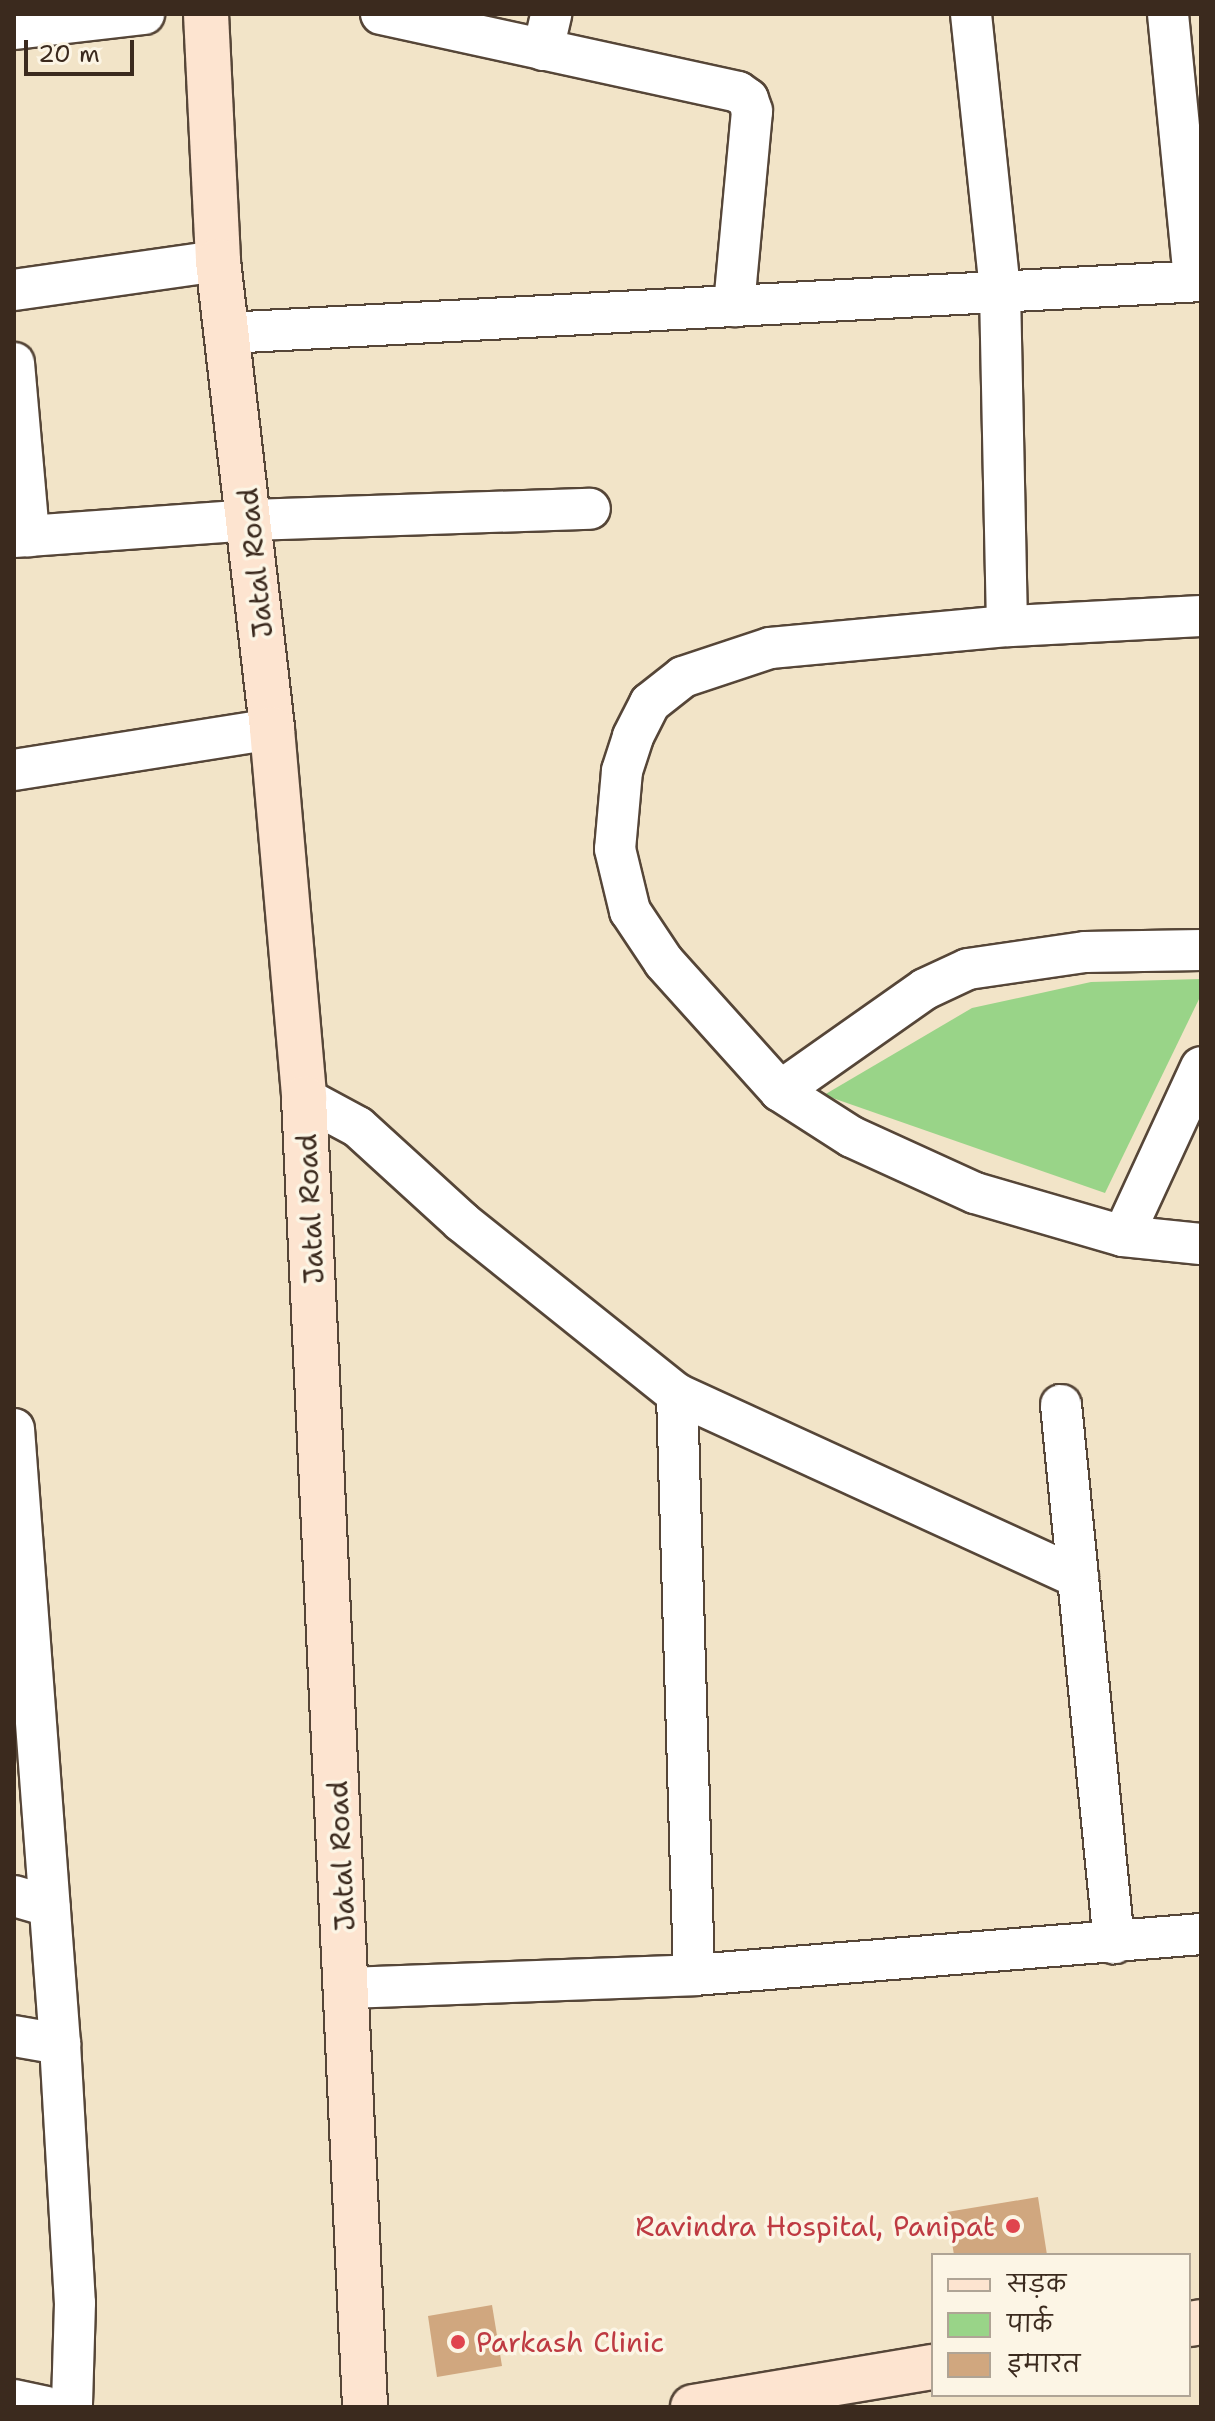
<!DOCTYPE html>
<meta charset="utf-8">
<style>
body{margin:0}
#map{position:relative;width:1215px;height:2421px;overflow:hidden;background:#f2e4c8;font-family:"Shantell Sans","Playpen Sans Deva",sans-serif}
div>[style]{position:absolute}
.green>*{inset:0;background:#99d488}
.building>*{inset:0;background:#d0a77f}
.roads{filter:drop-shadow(2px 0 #564638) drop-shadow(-2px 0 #564638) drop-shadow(0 2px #564638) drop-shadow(0 -2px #564638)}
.street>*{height:40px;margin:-20px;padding:0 20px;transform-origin:20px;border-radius:20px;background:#fff}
.secondary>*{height:44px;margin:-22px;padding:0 22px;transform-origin:22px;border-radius:22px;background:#fde4d0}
.dots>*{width:22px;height:22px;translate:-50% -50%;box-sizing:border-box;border:4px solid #fcf5e5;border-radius:50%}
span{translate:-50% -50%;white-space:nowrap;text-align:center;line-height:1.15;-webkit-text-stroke:7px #fcf5e5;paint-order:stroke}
.street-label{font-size:28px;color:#3b2a1e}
.health-label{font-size:28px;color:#be3a42}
.right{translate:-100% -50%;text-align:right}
.left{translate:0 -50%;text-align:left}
.frame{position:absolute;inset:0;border:16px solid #3b2a1e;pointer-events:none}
.legend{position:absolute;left:931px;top:2253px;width:260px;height:144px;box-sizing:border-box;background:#fcf5e5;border:2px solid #afa495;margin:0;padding:10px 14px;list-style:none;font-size:24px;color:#3b2a1e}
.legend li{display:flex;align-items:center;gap:16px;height:40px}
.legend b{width:40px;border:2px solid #afa495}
.scale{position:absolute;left:24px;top:40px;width:110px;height:36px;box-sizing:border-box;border:4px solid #3b2a1e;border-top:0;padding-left:10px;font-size:24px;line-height:28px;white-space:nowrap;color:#3b2a1e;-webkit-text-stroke:6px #fcf5e5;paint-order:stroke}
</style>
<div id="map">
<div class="green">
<i style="clip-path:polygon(1201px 979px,1201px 995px,1105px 1193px,824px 1095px,972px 1008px,1091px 982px)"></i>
</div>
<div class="building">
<i style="clip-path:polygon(1038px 2197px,1047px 2255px,954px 2255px,947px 2212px)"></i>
<i style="clip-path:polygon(492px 2305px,502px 2366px,437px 2377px,428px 2316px)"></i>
</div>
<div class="roads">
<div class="street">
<i style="left:381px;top:14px;width:365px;rotate:12.3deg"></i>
<i style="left:738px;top:92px;width:12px;rotate:35deg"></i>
<i style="left:748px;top:99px;width:13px;rotate:72deg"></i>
<i style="left:752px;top:111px;width:196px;rotate:95.3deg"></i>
<i style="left:971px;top:14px;width:279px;rotate:84deg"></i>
<i style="left:1000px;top:291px;width:335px;rotate:88.8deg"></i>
<i style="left:1168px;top:14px;width:268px;rotate:84.4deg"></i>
<i style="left:14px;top:29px;width:131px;rotate:-6.6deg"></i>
<i style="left:543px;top:50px;width:37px;rotate:-77deg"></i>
<i style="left:14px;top:290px;width:206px;rotate:-8.1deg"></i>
<i style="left:226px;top:333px;width:976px;rotate:-3.05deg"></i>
<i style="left:14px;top:363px;width:174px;rotate:85deg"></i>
<i style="left:14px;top:537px;width:238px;rotate:-4.1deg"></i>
<i style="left:251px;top:520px;width:339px;rotate:-1.9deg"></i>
<i style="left:1201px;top:616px;width:194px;rotate:177deg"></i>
<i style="left:1007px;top:626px;width:238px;rotate:174.7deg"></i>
<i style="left:770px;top:648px;width:92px;rotate:161.6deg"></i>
<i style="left:683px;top:677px;width:42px;rotate:141.8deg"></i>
<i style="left:650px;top:703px;width:38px;rotate:117deg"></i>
<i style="left:633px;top:737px;width:36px;rotate:108deg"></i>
<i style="left:622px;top:771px;width:78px;rotate:95.1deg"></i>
<i style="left:615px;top:849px;width:64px;rotate:76.4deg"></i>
<i style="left:630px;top:911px;width:61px;rotate:56.3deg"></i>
<i style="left:664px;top:962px;width:173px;rotate:48deg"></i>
<i style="left:780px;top:1091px;width:85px;rotate:32.6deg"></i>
<i style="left:852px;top:1137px;width:135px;rotate:24.5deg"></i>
<i style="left:975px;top:1193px;width:154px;rotate:16.2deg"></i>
<i style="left:1123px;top:1236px;width:78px;rotate:5.9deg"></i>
<i style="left:14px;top:770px;width:261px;rotate:-9deg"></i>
<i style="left:780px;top:1091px;width:177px;rotate:-35.1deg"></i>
<i style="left:925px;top:989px;width:47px;rotate:-24.9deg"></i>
<i style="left:968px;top:969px;width:118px;rotate:-8.3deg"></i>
<i style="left:1085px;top:952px;width:116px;rotate:-1deg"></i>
<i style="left:304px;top:1098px;width:61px;rotate:28.2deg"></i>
<i style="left:358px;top:1127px;width:141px;rotate:42.4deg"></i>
<i style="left:462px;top:1222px;width:275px;rotate:38.7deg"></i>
<i style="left:677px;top:1394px;width:581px;rotate:88.32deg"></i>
<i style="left:1123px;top:1236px;width:186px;rotate:-65.2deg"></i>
<i style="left:677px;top:1394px;width:441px;rotate:24.6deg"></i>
<i style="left:1061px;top:1405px;width:541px;rotate:84.37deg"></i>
<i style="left:14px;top:1429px;width:617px;rotate:85.72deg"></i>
<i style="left:60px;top:2044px;width:259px;rotate:86.7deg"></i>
<i style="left:75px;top:2303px;width:104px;rotate:91.7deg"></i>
<i style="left:14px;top:1896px;width:37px;rotate:16deg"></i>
<i style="left:347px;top:1988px;width:347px;rotate:-2.1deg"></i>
<i style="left:694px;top:1975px;width:509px;rotate:-4.62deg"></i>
<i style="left:14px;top:2036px;width:47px;rotate:9.9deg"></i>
<i style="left:14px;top:2400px;width:33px;rotate:12deg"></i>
</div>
<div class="secondary">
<i style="left:206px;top:14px;width:247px;rotate:87.2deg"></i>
<i style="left:218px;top:261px;width:471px;rotate:83.4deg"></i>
<i style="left:272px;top:729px;width:370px;rotate:85deg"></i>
<i style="left:304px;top:1098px;width:1310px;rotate:87.33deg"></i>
<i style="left:1189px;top:2324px;width:12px;rotate:-9deg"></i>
<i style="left:693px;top:2407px;width:243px;rotate:-9.5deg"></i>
</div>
</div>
<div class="dots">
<i style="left:1013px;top:2226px;background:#e0444e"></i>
<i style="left:458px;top:2342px;background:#e0444e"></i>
</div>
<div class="street-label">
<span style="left:255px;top:563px;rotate:-96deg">Jatal Road</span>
<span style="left:310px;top:1209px;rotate:-93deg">Jatal Road</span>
<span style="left:341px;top:1856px;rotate:-93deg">Jatal Road</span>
</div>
<div class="health-label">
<span class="right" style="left:995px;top:2226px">Ravindra Hospital, Panipat</span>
<span class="left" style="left:476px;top:2342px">Parkash Clinic</span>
</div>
<div class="frame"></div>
<ul class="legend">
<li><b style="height:10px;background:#fde4d0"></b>सड़क</li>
<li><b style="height:22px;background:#99d488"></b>पार्क</li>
<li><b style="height:22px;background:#d0a77f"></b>इमारत</li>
</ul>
<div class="scale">20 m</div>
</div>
